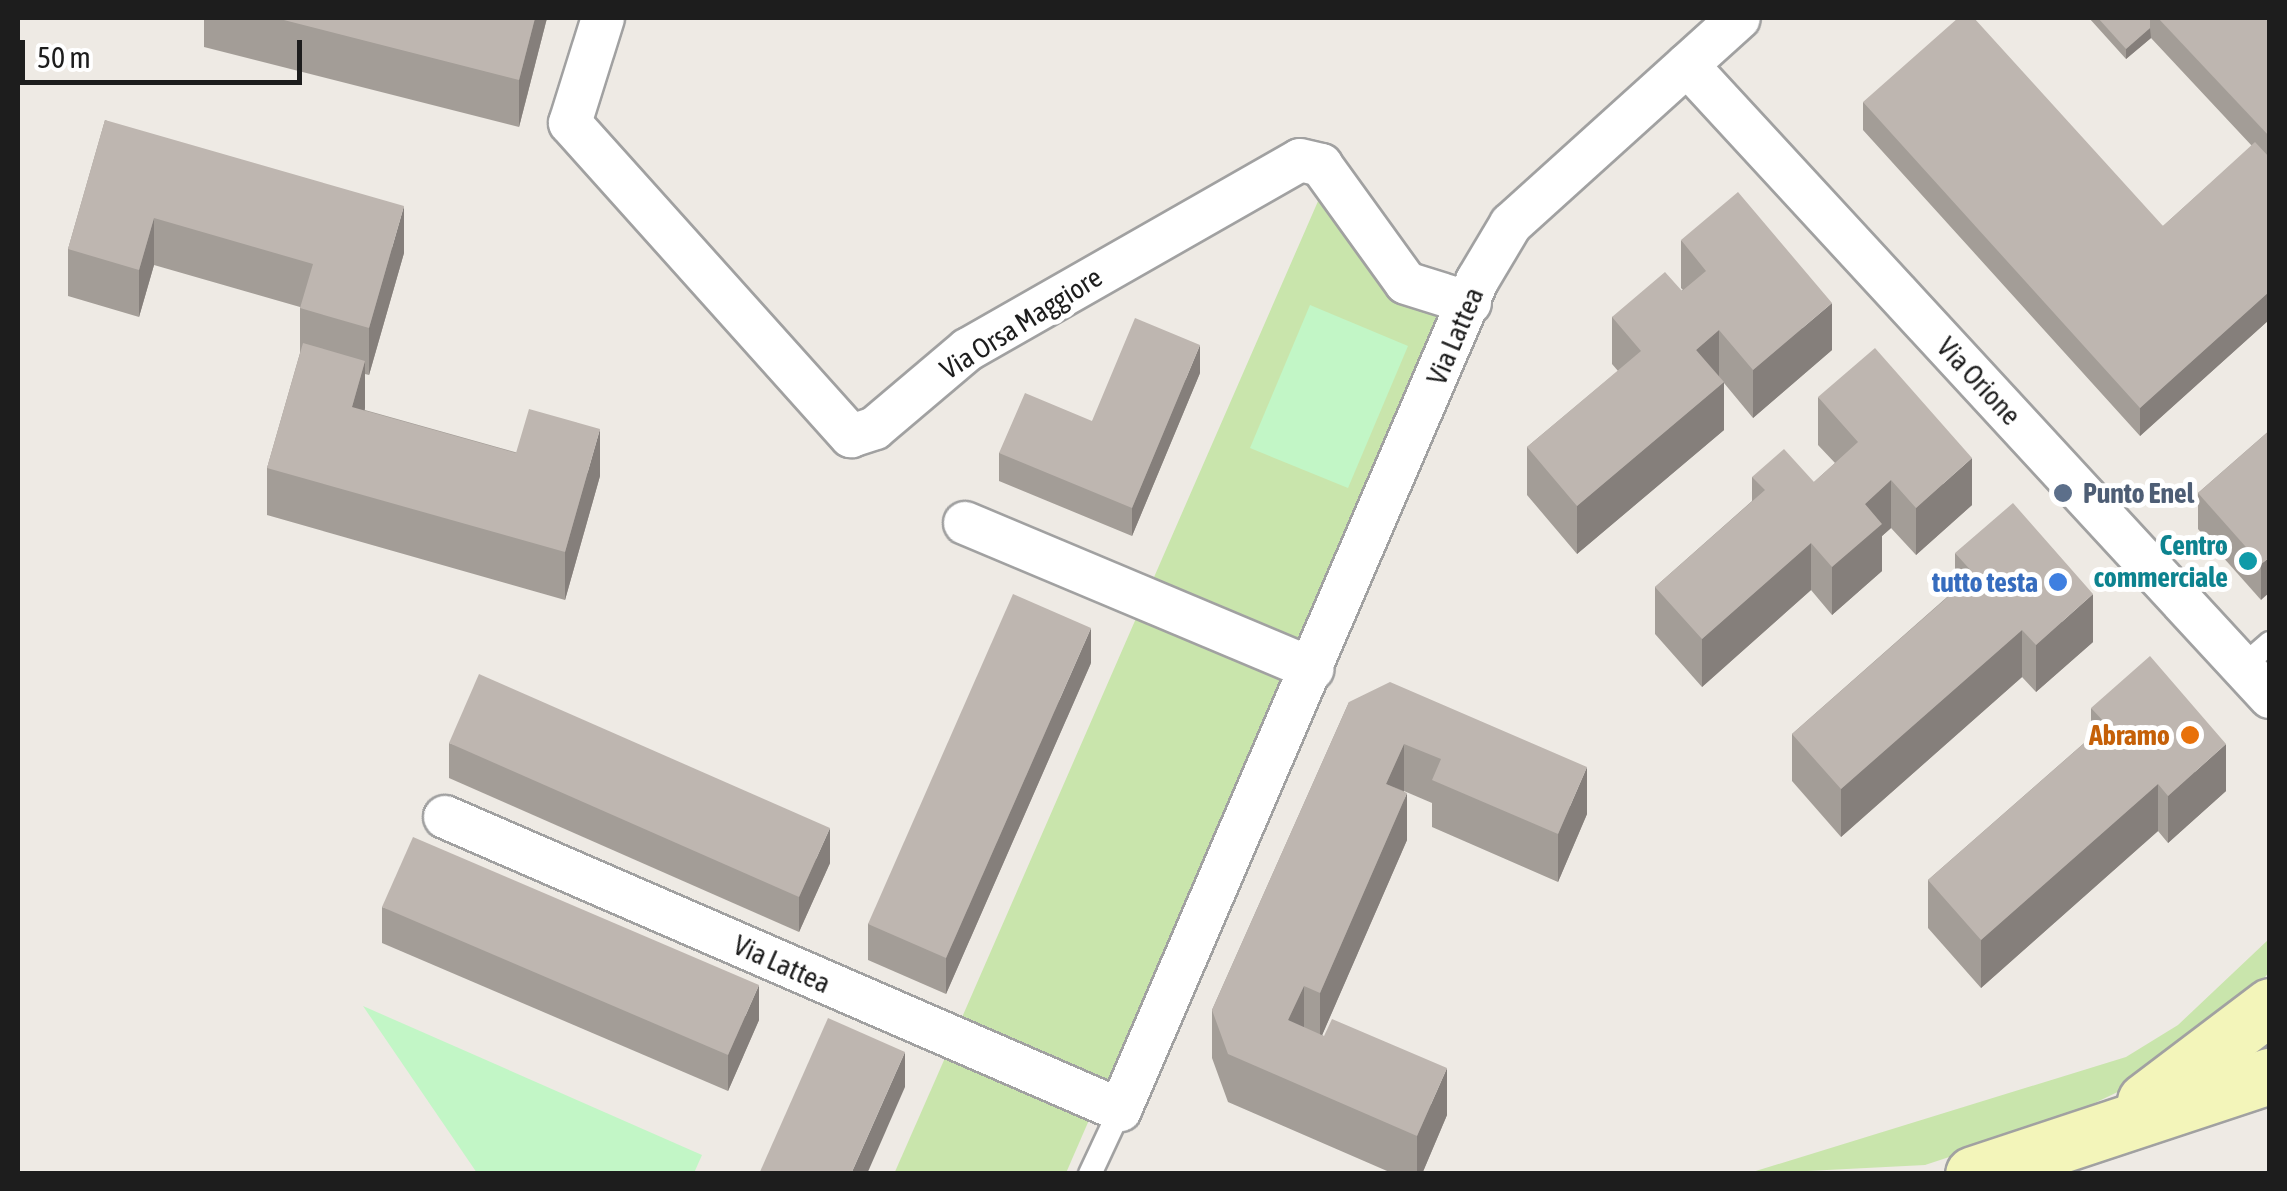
<!DOCTYPE html>
<style>
body{margin:0}
#map{position:relative;width:2287px;height:1191px;overflow:hidden;background:#eeeae4;font-family:"Asap Condensed",sans-serif}
div>[style]{position:absolute}
.grass>*{inset:0;background:#c9e5ac}
.park>*{inset:0;background:#c2f6c6}
.roads{filter:drop-shadow(2px 0 #a1a1a1) drop-shadow(-2px 0 #a1a1a1) drop-shadow(0 2px #a1a1a1) drop-shadow(0 -2px #a1a1a1)}
.service>*{height:22px;margin:-11px;padding:0 11px;transform-origin:11px;border-radius:11px;background:#fff}
.minor>*{height:42px;margin:-21px;padding:0 21px;transform-origin:21px;border-radius:21px;background:#fff}
.secondary>*{height:55px;margin:-27.5px;padding:0 27.5px;transform-origin:27.5px;border-radius:27.5px;background:#f3f5ba}
.wall>*{inset:0;background:#a39d97}
.shaded-wall>*{inset:0;background:#857f7b}
.building>*{inset:0;background:#beb6b0}
.dots>*{width:28px;height:28px;translate:-50% -50%;box-sizing:border-box;border:5px solid #fff;border-radius:50%}
span{translate:-50% -50%;white-space:nowrap;text-align:center;line-height:1.15;-webkit-text-stroke:10px #fff;paint-order:stroke}
.street-label{font-size:28px;color:#1d1d1d}
.service-label{font-size:28px;color:#4e5e75;font-weight:700}
.left{translate:0 -50%;text-align:left}
.culture-label{font-size:28px;color:#0d838f;font-weight:700}
.right{translate:-100% -50%;text-align:right}
.shop-label{font-size:28px;color:#366cbe;font-weight:700}
.food-label{font-size:28px;color:#c56008;font-weight:700}
.frame{position:absolute;inset:0;border:20px solid #1d1d1d;pointer-events:none}
.scale{position:absolute;left:20px;top:40px;width:282px;height:45px;box-sizing:border-box;border:5px solid #1d1d1d;border-top:0;padding-left:12px;font-size:30px;line-height:35px;white-space:nowrap;color:#1d1d1d;-webkit-text-stroke:8px #fff;paint-order:stroke}
</style>
<div id="map">
<div class="grass">
<i style="clip-path:polygon(1329px 176px,1406px 283px,1470px 303px,1120px 1110px,953px 1038px)"></i>
<i style="clip-path:polygon(2269px 939px,2269px 972px,2251px 995px,2126px 1088px,2055px 1122px,1925px 1165px,1746px 1174px,2126px 1057px,2178px 1025px)"></i>
<i style="clip-path:polygon(952px 1042px,1096px 1104px,1066px 1173px,894px 1174px)"></i>
</div>
<div class="park">
<i style="clip-path:polygon(1310px 305px,1408px 346px,1348px 488px,1250px 448px)"></i>
<i style="clip-path:polygon(363px 1006px,702px 1155px,694px 1173px,477px 1173px)"></i>
</div>
<div class="roads">
<div class="service">
<i style="left:2242px;top:667px;width:37px;rotate:-41deg"></i>
<i style="left:1090px;top:1174px;width:71px;rotate:-64.9deg"></i>
</div>
<div class="minor">
<i style="left:603px;top:18px;width:110px;rotate:107.4deg"></i>
<i style="left:570px;top:123px;width:421px;rotate:48.1deg"></i>
<i style="left:851px;top:436px;width:25px;rotate:-18deg"></i>
<i style="left:875px;top:428px;width:121px;rotate:-40.3deg"></i>
<i style="left:967px;top:350px;width:383px;rotate:-29.7deg"></i>
<i style="left:1300px;top:160px;width:22px;rotate:13deg"></i>
<i style="left:1321px;top:165px;width:145px;rotate:54.2deg"></i>
<i style="left:1406px;top:283px;width:67px;rotate:17.4deg"></i>
<i style="left:1687px;top:65px;width:860px;rotate:47.31deg"></i>
<i style="left:965px;top:523px;width:377px;rotate:22.8deg"></i>
<i style="left:445px;top:817px;width:736px;rotate:23.46deg"></i>
<i style="left:1120px;top:1110px;width:903px;rotate:-66.7deg"></i>
<i style="left:1477px;top:281px;width:66px;rotate:-59.2deg"></i>
<i style="left:1511px;top:224px;width:307px;rotate:-42.1deg"></i>
</div>
<div class="secondary">
<i style="left:2145px;top:1101px;width:157px;rotate:-37.2deg"></i>
<i style="left:1973px;top:1174px;width:313px;rotate:-18.3deg"></i>
</div>
</div>
<div class="wall">
<i style="clip-path:polygon(204px 18px,547px 18px,519px 127px,204px 47px)"></i>
<i style="clip-path:polygon(2089px 18px,2270px 18px,2270px 319px,2140px 436px,1863px 130px,1863px 102px,2163px 226px,2252px 146px,2151px 38px,2126px 59px)"></i>
<i style="clip-path:polygon(105px 120px,404px 253px,369px 375px,365px 374px,365px 410px,600px 476px,565px 600px,267px 515px,267px 468px,300px 353px,300px 307px,154px 265px,139px 317px,68px 296px,68px 249px)"></i>
<i style="clip-path:polygon(1681px 240px,1832px 350px,1753px 418px,1724px 383px,1724px 430px,1577px 554px,1527px 495px,1527px 447px,1618px 371px,1612px 364px,1612px 317px,1683px 290px,1681px 288px)"></i>
<i style="clip-path:polygon(1200px 373px,1132px 536px,999px 481px,999px 453px,1092px 421px)"></i>
<i style="clip-path:polygon(1818px 397px,1972px 505px,1916px 555px,1891px 528px,1882px 536px,1882px 571px,1832px 615px,1811px 590px,1702px 687px,1655px 634px,1655px 587px,1752px 501px,1752px 477px,1814px 482px,1835px 463px,1818px 445px)"></i>
<i style="clip-path:polygon(2270px 430px,2261px 600px,2198px 529px,2198px 493px)"></i>
<i style="clip-path:polygon(1955px 553px,2093px 642px,2036px 692px,2022px 677px,1841px 837px,1792px 781px,1792px 734px,1955px 590px)"></i>
<i style="clip-path:polygon(1091px 663px,946px 994px,868px 960px,868px 924px)"></i>
<i style="clip-path:polygon(1349px 702px,1587px 814px,1558px 882px,1432px 827px,1432px 803px,1404px 791px,1407px 840px,1322px 1035px,1447px 1115px,1422px 1174px,1394px 1174px,1228px 1102px,1212px 1058px,1212px 1010px)"></i>
<i style="clip-path:polygon(2091px 708px,2226px 791px,2168px 843px,2158px 831px,1981px 988px,1928px 928px,1928px 880px,2091px 737px)"></i>
<i style="clip-path:polygon(449px 743px,830px 863px,799px 932px,449px 778px)"></i>
<i style="clip-path:polygon(382px 907px,759px 1020px,728px 1091px,382px 943px)"></i>
</div>
<div class="shaded-wall">
<i style="clip-path:polygon(535px 18px,547px 18px,519px 127px,519px 80px)"></i>
<i style="clip-path:polygon(2150px 28px,2151px 38px,2126px 59px,2126px 49px)"></i>
<i style="clip-path:polygon(404px 206px,404px 253px,369px 375px,369px 328px)"></i>
<i style="clip-path:polygon(154px 218px,154px 265px,139px 317px,139px 270px)"></i>
<i style="clip-path:polygon(2270px 291px,2270px 319px,2140px 436px,2140px 408px)"></i>
<i style="clip-path:polygon(1832px 303px,1832px 350px,1753px 418px,1753px 370px)"></i>
<i style="clip-path:polygon(1719px 330px,1719px 378px,1696px 350px)"></i>
<i style="clip-path:polygon(1200px 345px,1200px 373px,1132px 536px,1132px 508px)"></i>
<i style="clip-path:polygon(365px 361px,365px 408px,352px 454px,352px 407px)"></i>
<i style="clip-path:polygon(1724px 382px,1724px 430px,1577px 554px,1577px 506px)"></i>
<i style="clip-path:polygon(600px 429px,600px 476px,565px 600px,565px 552px)"></i>
<i style="clip-path:polygon(1972px 458px,1972px 505px,1916px 555px,1916px 508px)"></i>
<i style="clip-path:polygon(1891px 480px,1891px 528px,1882px 536px,1882px 571px,1832px 615px,1832px 567px,1865px 504px)"></i>
<i style="clip-path:polygon(1811px 543px,1811px 590px,1702px 687px,1702px 639px)"></i>
<i style="clip-path:polygon(2270px 557px,2270px 592px,2261px 600px,2261px 564px)"></i>
<i style="clip-path:polygon(2093px 594px,2093px 642px,2036px 692px,2036px 645px)"></i>
<i style="clip-path:polygon(1091px 628px,1091px 663px,946px 994px,946px 958px)"></i>
<i style="clip-path:polygon(2022px 630px,2022px 677px,1841px 837px,1841px 789px)"></i>
<i style="clip-path:polygon(1404px 744px,1404px 791px,1386px 784px)"></i>
<i style="clip-path:polygon(2226px 744px,2226px 791px,2168px 843px,2168px 796px)"></i>
<i style="clip-path:polygon(1587px 767px,1587px 814px,1558px 882px,1558px 834px)"></i>
<i style="clip-path:polygon(2158px 784px,2158px 831px,1981px 988px,1981px 940px)"></i>
<i style="clip-path:polygon(1407px 793px,1407px 840px,1320px 1040px,1320px 993px)"></i>
<i style="clip-path:polygon(830px 828px,830px 863px,799px 932px,799px 897px)"></i>
<i style="clip-path:polygon(759px 985px,759px 1020px,728px 1091px,728px 1055px)"></i>
<i style="clip-path:polygon(1304px 986px,1304px 1033px,1288px 1020px)"></i>
<i style="clip-path:polygon(905px 1052px,905px 1087px,867px 1174px,851px 1174px)"></i>
<i style="clip-path:polygon(1447px 1068px,1447px 1115px,1422px 1174px,1417px 1174px,1417px 1136px)"></i>
</div>
<div class="building">
<i style="clip-path:polygon(276px 18px,535px 18px,519px 80px)"></i>
<i style="clip-path:polygon(1958px 18px,1974px 18px,2163px 226px,2255px 142px,2270px 158px,2270px 291px,2140px 408px,1863px 102px)"></i>
<i style="clip-path:polygon(2098px 18px,2150px 18px,2150px 28px,2126px 49px)"></i>
<i style="clip-path:polygon(2158px 18px,2270px 18px,2270px 137px)"></i>
<i style="clip-path:polygon(105px 120px,404px 206px,369px 328px,300px 308px,313px 264px,154px 218px,139px 270px,68px 249px)"></i>
<i style="clip-path:polygon(1738px 192px,1832px 303px,1753px 370px,1719px 330px,1696px 350px,1724px 382px,1577px 506px,1527px 447px,1641px 351px,1612px 317px,1665px 272px,1682px 291px,1706px 271px,1681px 240px)"></i>
<i style="clip-path:polygon(1135px 318px,1200px 345px,1132px 508px,999px 453px,1025px 393px,1092px 421px)"></i>
<i style="clip-path:polygon(303px 343px,365px 361px,352px 407px,516px 453px,529px 409px,600px 429px,565px 552px,267px 468px)"></i>
<i style="clip-path:polygon(1875px 348px,1972px 458px,1916px 508px,1891px 480px,1865px 504px,1882px 524px,1832px 567px,1811px 543px,1702px 639px,1655px 587px,1765px 490px,1752px 477px,1784px 449px,1814px 482px,1858px 442px,1818px 397px)"></i>
<i style="clip-path:polygon(2270px 430px,2270px 557px,2261px 564px,2198px 493px)"></i>
<i style="clip-path:polygon(2013px 503px,2093px 594px,2036px 645px,2022px 630px,1841px 789px,1792px 734px,1974px 574px,1955px 553px)"></i>
<i style="clip-path:polygon(1013px 594px,1091px 628px,946px 958px,868px 924px)"></i>
<i style="clip-path:polygon(2150px 656px,2226px 744px,2168px 796px,2158px 784px,1981px 940px,1928px 880px,2106px 724px,2091px 708px)"></i>
<i style="clip-path:polygon(479px 674px,830px 828px,799px 897px,449px 743px)"></i>
<i style="clip-path:polygon(1390px 682px,1587px 767px,1558px 834px,1432px 780px,1441px 759px,1404px 744px,1386px 784px,1407px 793px,1320px 993px,1304px 986px,1288px 1020px,1324px 1036px,1332px 1019px,1447px 1068px,1417px 1136px,1228px 1054px,1212px 1010px,1349px 702px)"></i>
<i style="clip-path:polygon(413px 837px,759px 985px,728px 1055px,382px 907px)"></i>
<i style="clip-path:polygon(828px 1018px,905px 1052px,851px 1174px,759px 1174px)"></i>
</div>
<div class="dots">
<i style="left:2063px;top:493px;background:#5c6f8a"></i>
<i style="left:2248px;top:561px;background:#0f9aa8"></i>
<i style="left:2058px;top:582px;background:#3f7fe0"></i>
<i style="left:2190px;top:735px;background:#e8710a"></i>
</div>
<div class="street-label">
<span style="left:1021px;top:323px;rotate:-32deg">Via Orsa Maggiore</span>
<span style="left:1455px;top:336px;rotate:-67deg">Via Lattea</span>
<span style="left:1979px;top:381px;rotate:47deg">Via Orione</span>
<span style="left:782px;top:964px;rotate:24deg">Via Lattea</span>
</div>
<div class="service-label">
<span class="left" style="left:2083px;top:493px">Punto Enel</span>
</div>
<div class="culture-label">
<span class="right" style="left:2228px;top:561px">Centro<br>commerciale</span>
</div>
<div class="shop-label">
<span class="right" style="left:2038px;top:582px">tutto testa</span>
</div>
<div class="food-label">
<span class="right" style="left:2170px;top:735px">Abramo</span>
</div>
<div class="frame"></div>
<div class="scale">50 m</div>
</div>
